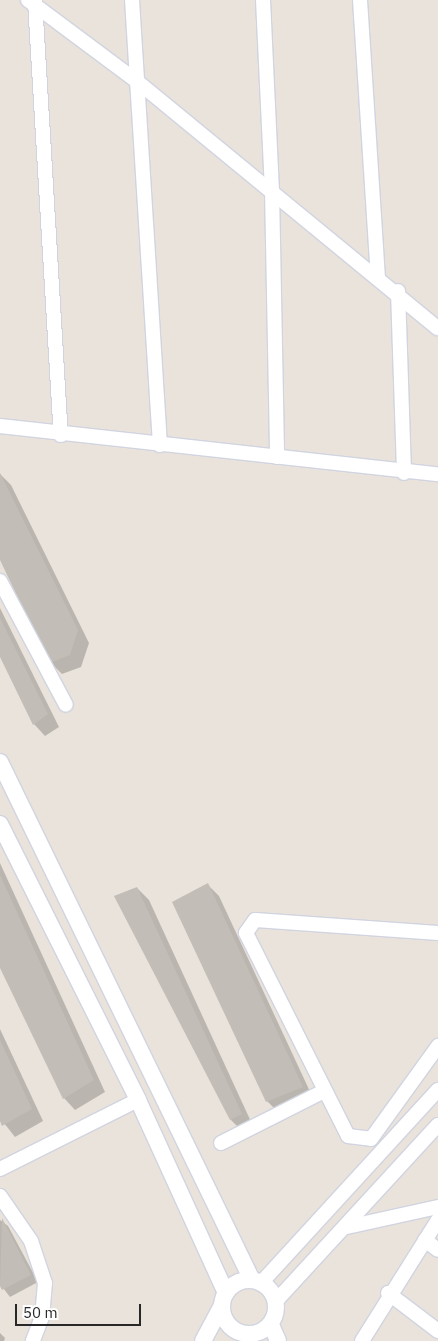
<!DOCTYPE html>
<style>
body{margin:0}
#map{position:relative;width:438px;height:1341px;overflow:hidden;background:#e9e3db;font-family:"IBM Plex Sans",sans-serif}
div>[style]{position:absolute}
.shadow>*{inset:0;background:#0003}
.building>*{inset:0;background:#c2bdb7}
.roads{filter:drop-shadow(1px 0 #d1d4e0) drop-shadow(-1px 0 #d1d4e0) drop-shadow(0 1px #d1d4e0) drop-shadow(0 -1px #d1d4e0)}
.minor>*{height:14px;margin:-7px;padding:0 7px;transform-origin:7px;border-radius:7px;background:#fff}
.tertiary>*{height:16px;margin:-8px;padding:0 8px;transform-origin:8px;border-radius:8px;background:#fff}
.tertiary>.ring{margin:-8px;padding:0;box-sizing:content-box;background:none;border:16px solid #fff;border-radius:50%}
span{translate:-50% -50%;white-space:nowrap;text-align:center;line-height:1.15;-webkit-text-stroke:4.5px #fff;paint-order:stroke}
.scale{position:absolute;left:15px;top:1304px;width:126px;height:22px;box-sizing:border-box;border:2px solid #282828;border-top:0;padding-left:6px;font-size:15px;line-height:18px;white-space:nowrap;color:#282828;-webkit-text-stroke:4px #fff;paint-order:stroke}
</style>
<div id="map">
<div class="shadow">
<i style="clip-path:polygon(0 474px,11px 485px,89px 643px,81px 667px,62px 674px,50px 662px,0 557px)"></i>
<i style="clip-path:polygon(0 608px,59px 727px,45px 736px,34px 724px,0 654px)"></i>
<i style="clip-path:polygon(0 863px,105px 1092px,75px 1110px,64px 1098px,0 965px)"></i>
<i style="clip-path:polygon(207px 884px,219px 896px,313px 1098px,279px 1113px,267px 1101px)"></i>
<i style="clip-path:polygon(137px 888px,149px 900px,253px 1126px,242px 1131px,231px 1120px,115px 897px)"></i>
<i style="clip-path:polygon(0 1029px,43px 1121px,15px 1137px,0 1118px)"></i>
<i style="clip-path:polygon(0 1220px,8px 1226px,38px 1282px,10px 1297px,0 1284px)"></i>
<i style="clip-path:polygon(0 1333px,5px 1338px,4px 1341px,0 1341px)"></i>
</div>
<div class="building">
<i style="clip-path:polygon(0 473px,78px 630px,70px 655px,49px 663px,0 560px)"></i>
<i style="clip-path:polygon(0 618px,48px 714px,33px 725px,0 657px)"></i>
<i style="clip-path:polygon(0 875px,94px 1080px,63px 1099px,0 968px)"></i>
<i style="clip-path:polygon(208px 883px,303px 1087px,266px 1102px,172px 902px)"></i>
<i style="clip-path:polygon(137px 887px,242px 1114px,230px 1120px,114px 896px)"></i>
<i style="clip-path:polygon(0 1040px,32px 1109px,2px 1126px,0 1121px)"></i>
<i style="clip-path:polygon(2px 1218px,31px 1275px,2px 1290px,0 1286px)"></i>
</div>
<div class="roads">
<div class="minor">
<i style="left:28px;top:0;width:137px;rotate:36.7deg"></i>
<i style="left:138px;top:82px;width:388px;rotate:39.4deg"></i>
<i style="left:132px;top:0;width:446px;rotate:86.4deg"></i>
<i style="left:263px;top:0;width:190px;rotate:87.3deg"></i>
<i style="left:272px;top:190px;width:267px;rotate:88.9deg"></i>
<i style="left:360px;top:0;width:276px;rotate:86.3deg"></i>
<i style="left:35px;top:1px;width:435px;rotate:86.6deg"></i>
<i style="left:398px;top:291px;width:182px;rotate:88.1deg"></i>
<i style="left:0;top:426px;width:441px;rotate:6.3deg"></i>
<i style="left:0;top:581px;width:140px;rotate:62deg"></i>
<i style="left:438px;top:933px;width:183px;rotate:-175.9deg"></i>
<i style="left:255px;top:920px;width:16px;rotate:125deg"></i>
<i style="left:246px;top:933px;width:227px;rotate:63.3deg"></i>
<i style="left:348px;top:1136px;width:23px;rotate:7deg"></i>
<i style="left:371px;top:1139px;width:115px;rotate:-54.2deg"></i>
<i style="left:221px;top:1143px;width:115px;rotate:-26.8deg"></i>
<i style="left:0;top:1169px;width:154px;rotate:-26.6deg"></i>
<i style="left:0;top:1196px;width:55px;rotate:55.4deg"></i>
<i style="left:31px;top:1241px;width:44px;rotate:71.6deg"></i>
<i style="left:45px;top:1283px;width:34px;rotate:95deg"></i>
<i style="left:42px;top:1317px;width:26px;rotate:111deg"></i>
<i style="left:347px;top:1227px;width:93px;rotate:-12.4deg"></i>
<i style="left:425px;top:1240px;width:16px;rotate:38deg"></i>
<i style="left:261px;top:1283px;width:262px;rotate:-47.5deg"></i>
<i style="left:388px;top:1293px;width:63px;rotate:37.2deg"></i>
<i style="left:276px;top:1301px;width:239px;rotate:-47.4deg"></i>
<i style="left:362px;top:1341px;width:143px;rotate:-57.9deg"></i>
</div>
<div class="tertiary">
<i style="left:0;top:762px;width:576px;rotate:64.06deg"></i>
<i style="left:0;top:824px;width:309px;rotate:63.4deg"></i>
<i style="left:138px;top:1100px;width:212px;rotate:65.5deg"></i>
<i class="ring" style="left:222px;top:1280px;width:38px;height:38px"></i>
<i style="left:271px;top:1325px;width:17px;rotate:66deg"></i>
<i style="left:203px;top:1341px;width:40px;rotate:-62deg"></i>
</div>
</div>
<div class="scale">50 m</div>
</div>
